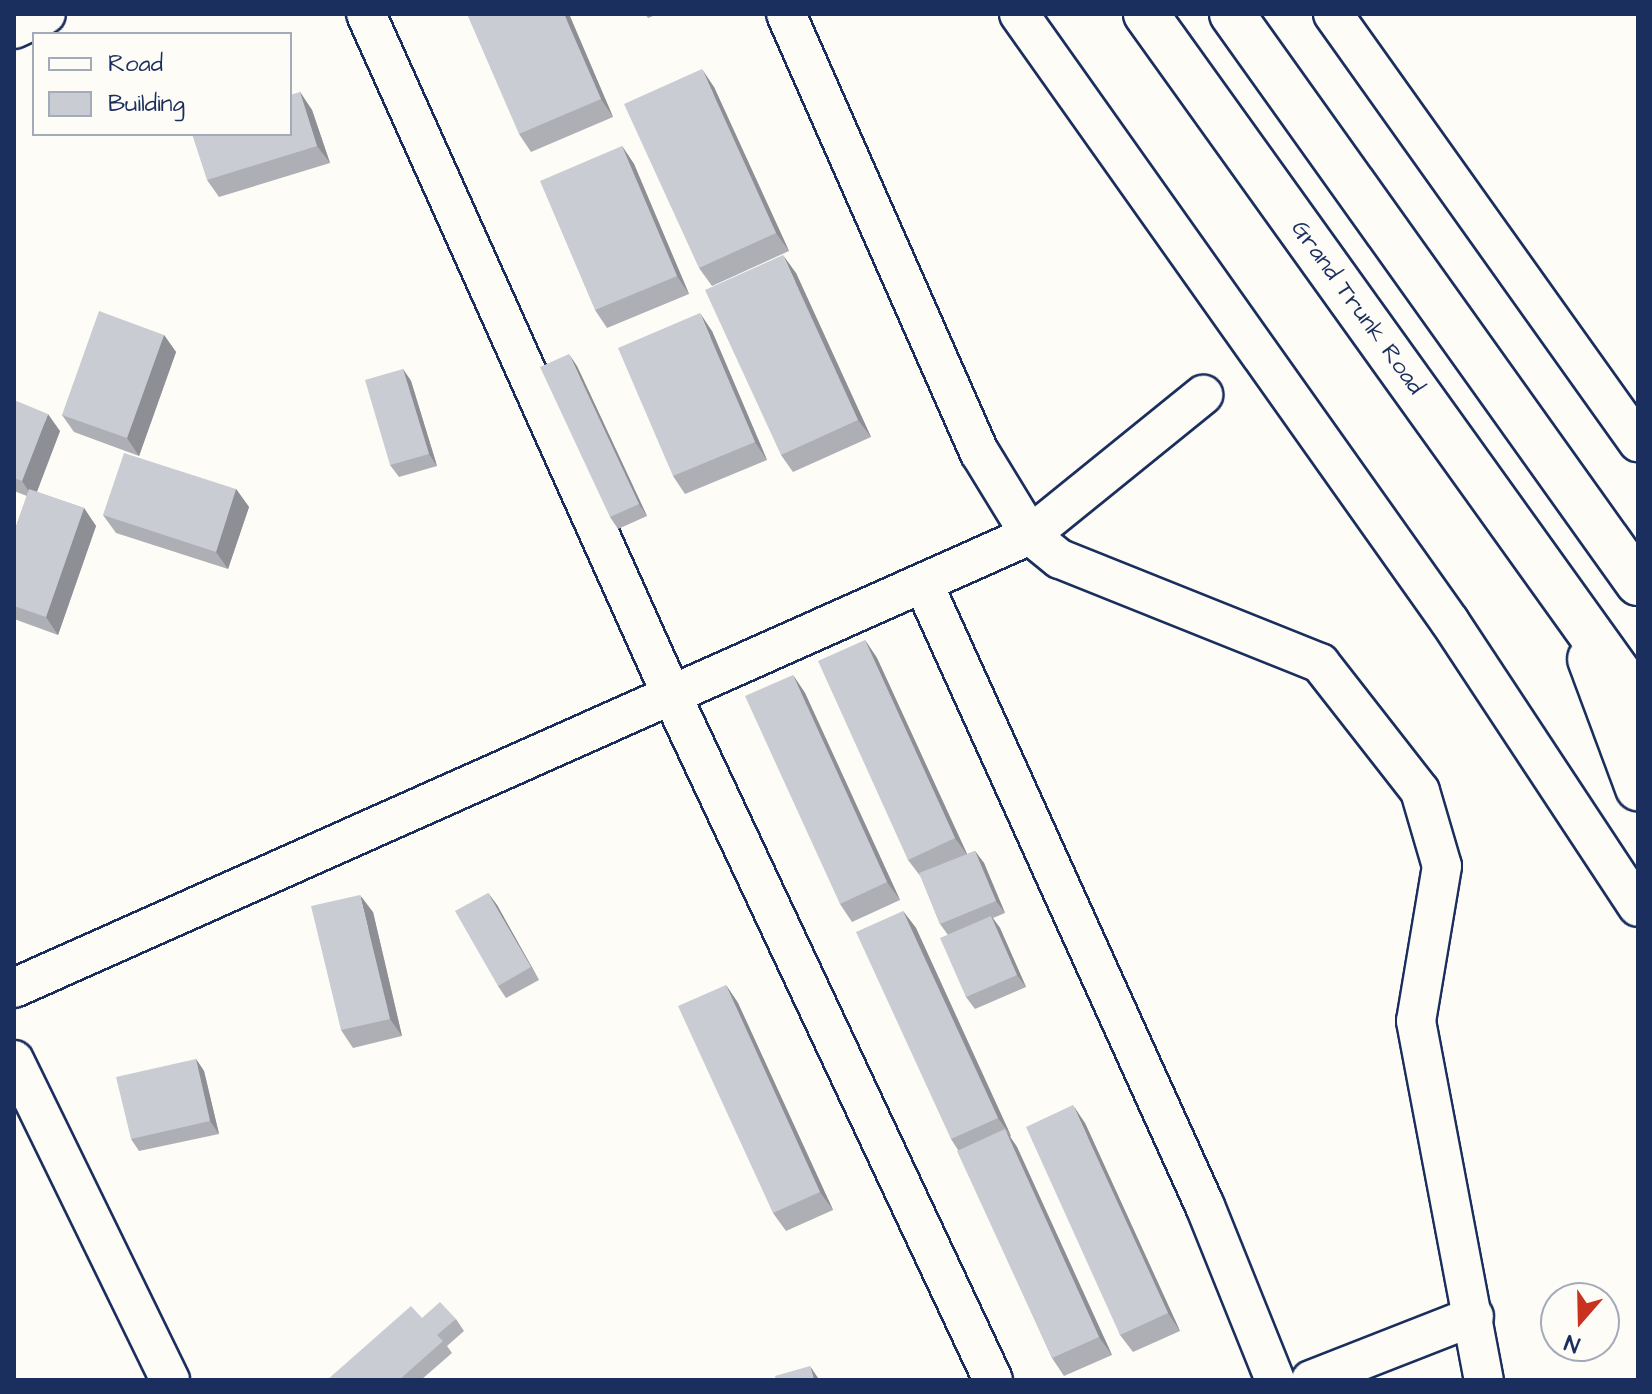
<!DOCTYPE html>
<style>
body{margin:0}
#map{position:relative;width:1652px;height:1394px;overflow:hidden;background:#fdfcf7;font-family:"Architects Daughter",sans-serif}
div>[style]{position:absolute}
.roads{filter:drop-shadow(2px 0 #1b2f5e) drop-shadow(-2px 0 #1b2f5e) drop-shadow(0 2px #1b2f5e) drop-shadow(0 -2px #1b2f5e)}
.minor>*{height:38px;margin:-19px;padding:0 19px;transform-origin:19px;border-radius:19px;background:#fdfcf7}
.highway>*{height:44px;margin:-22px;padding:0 22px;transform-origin:22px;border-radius:22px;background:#fdfcf7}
.wall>*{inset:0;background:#adafb5}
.shaded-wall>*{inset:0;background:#8d8f94}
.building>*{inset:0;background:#c9ccd3}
span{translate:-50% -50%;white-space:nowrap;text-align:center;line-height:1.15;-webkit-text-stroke:7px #fdfcf7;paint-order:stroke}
.street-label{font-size:24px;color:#1b2f5e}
.frame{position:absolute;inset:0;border:16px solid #1b2f5e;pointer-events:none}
.legend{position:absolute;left:32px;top:32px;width:260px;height:104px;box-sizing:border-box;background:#fdfcf7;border:2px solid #a3aaba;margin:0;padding:10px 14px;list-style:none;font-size:24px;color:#1b2f5e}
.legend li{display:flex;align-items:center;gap:16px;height:40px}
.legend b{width:40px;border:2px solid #a3aaba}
.north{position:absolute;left:1540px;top:1282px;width:80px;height:80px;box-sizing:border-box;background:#fdfcf7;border:2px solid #a3aaba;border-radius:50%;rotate:200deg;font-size:22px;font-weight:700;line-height:32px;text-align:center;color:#1b2f5e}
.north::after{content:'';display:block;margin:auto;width:28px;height:36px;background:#c8321e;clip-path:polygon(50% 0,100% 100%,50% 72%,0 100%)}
</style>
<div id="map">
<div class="roads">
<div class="minor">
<i style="left:366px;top:14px;width:750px;rotate:65.83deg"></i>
<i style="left:673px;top:698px;width:753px;rotate:64.86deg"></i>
<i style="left:786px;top:14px;width:480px;rotate:66.2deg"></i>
<i style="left:980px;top:453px;width:96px;rotate:58.6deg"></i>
<i style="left:1030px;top:535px;width:38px;rotate:39deg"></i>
<i style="left:1060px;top:559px;width:280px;rotate:21.8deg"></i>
<i style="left:1320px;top:663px;width:162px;rotate:52deg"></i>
<i style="left:1420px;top:791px;width:78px;rotate:73.7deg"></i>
<i style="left:1442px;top:866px;width:157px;rotate:99.5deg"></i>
<i style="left:1416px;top:1021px;width:365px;rotate:79.3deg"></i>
<i style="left:1019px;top:14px;width:745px;rotate:54.67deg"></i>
<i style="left:1450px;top:622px;width:341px;rotate:56.6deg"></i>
<i style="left:1333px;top:14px;width:526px;rotate:54.53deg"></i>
<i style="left:14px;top:29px;width:35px;rotate:-25deg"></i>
<i style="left:923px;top:583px;width:684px;rotate:65.65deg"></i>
<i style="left:1205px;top:1206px;width:188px;rotate:68.1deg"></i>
<i style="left:14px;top:988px;width:1112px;rotate:-24.03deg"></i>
<i style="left:1030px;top:535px;width:223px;rotate:-39deg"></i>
<i style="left:14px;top:1060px;width:356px;rotate:64deg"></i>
<i style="left:1311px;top:1380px;width:175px;rotate:-21.4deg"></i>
</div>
<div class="highway">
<i style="left:1146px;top:14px;width:844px;rotate:54.35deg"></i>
<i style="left:1232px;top:14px;width:699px;rotate:54.49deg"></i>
<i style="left:1590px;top:659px;width:138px;rotate:69.6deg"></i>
</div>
</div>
<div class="wall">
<i style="clip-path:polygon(569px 14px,613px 117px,531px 152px,519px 134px)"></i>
<i style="clip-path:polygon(645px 14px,658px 14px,648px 18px)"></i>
<i style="clip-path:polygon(714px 87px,789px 251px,712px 286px,699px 268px)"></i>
<i style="clip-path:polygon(300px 92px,312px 110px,330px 163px,219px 197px,207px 180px)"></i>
<i style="clip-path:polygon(622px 146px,634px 164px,689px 294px,607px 328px,595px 310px)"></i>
<i style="clip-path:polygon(796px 273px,871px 437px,793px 472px,781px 455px)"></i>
<i style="clip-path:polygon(712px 331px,767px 460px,685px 494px,673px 476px)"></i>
<i style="clip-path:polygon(164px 335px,176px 352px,139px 456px,74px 432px,62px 415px)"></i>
<i style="clip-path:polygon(577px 366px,647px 516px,618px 529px,610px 517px)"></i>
<i style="clip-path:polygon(403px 369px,411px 381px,437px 466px,399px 477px,390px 465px)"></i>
<i style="clip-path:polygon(14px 400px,60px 431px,37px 492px,84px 508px,96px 526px,58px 635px,14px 619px,14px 532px,27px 496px,14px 491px)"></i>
<i style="clip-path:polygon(236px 489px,249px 507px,228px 569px,116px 533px,103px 515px)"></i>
<i style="clip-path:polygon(865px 640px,877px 658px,967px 854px,975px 851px,984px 863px,1005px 913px,993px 918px,1000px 928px,1026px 987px,975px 1009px,966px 997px,948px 935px,940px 924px,921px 877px,908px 860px)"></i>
<i style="clip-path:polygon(793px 675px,805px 693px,900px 900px,852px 922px,840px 904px)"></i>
<i style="clip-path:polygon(488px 893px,497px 905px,539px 980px,506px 998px,498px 986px)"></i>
<i style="clip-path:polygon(903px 911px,916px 928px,1011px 1136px,1010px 1137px,1017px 1147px,1112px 1355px,1064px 1376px,1052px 1358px,958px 1150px,951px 1139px)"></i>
<i style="clip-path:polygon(373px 912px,402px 1036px,353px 1048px,341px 1030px)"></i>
<i style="clip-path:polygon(726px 985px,738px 1003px,833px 1210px,786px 1231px,773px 1213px)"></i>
<i style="clip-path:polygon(196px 1059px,204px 1071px,219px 1134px,139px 1151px,131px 1139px)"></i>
<i style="clip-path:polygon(1085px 1123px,1180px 1331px,1133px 1352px,1120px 1335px)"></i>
<i style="clip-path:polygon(456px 1319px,464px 1331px,447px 1346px,452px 1353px,421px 1380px,327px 1380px)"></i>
</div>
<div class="shaded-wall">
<i style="clip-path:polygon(564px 14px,569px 14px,613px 117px,601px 99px)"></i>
<i style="clip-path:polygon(702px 69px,714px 87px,789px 251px,776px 233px)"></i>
<i style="clip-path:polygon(300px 92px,312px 110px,330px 163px,317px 146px)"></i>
<i style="clip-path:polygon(622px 146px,634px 164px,689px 294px,677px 276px)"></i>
<i style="clip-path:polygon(783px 255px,796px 273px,871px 437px,858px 420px)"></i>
<i style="clip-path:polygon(700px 313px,712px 331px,767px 460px,755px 442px)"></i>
<i style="clip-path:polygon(164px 335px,176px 352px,139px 456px,127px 438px)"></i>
<i style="clip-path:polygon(569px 354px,577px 366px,647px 516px,639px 504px)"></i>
<i style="clip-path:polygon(403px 369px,411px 381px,437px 466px,429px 454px)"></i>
<i style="clip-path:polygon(48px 414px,60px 431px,34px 499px,22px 481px)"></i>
<i style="clip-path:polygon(236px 489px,249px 507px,228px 569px,216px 552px)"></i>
<i style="clip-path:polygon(84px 508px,96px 526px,58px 635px,46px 617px)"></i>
<i style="clip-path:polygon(865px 640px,877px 658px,968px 856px,955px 838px)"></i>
<i style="clip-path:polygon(793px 675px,805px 693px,900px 900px,887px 882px)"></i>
<i style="clip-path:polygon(975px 851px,984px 863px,1005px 913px,996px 901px)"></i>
<i style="clip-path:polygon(488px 893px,497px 905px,539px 980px,531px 967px)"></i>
<i style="clip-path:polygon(360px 895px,373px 912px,402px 1036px,390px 1019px)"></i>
<i style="clip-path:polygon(903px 911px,916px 928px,1011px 1136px,998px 1118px)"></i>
<i style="clip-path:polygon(991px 916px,1000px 928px,1026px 987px,1017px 975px)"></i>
<i style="clip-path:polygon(726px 985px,738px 1003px,833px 1210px,820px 1192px)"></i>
<i style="clip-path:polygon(196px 1059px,204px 1071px,219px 1134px,210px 1121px)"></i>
<i style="clip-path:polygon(1073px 1105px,1085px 1123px,1180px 1331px,1168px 1313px)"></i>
<i style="clip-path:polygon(1005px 1129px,1017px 1147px,1112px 1355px,1099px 1337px)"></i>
<i style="clip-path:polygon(810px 1366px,818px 1378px,819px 1380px,814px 1380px)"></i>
</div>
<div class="building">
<i style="clip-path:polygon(467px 14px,564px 14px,601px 99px,519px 134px)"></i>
<i style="clip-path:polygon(702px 69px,776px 233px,699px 268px,624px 104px)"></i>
<i style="clip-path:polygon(300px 92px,317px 146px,207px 180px,192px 134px,290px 134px,290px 95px)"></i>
<i style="clip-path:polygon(622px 146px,677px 276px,595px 310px,540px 181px)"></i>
<i style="clip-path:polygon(783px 255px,858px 420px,781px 455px,705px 290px)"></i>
<i style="clip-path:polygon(99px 311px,164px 335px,127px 438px,62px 415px)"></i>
<i style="clip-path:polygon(700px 313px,755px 442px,673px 476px,618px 348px)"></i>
<i style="clip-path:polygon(569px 354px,639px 504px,610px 517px,540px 367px)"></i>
<i style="clip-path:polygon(403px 369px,429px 454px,390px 465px,365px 380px)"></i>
<i style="clip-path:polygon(14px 400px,48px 414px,22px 481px,14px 478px)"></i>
<i style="clip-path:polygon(124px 453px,236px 489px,216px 552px,103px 515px)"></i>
<i style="clip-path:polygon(29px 489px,84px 508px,46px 617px,14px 606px,14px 532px)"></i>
<i style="clip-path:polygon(865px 640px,955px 838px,908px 860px,818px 661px)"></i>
<i style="clip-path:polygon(793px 675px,887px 882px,840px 904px,745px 696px)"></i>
<i style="clip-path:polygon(975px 851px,996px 901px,940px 924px,919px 873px)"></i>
<i style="clip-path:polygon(488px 893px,531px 967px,498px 986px,455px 911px)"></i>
<i style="clip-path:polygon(360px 895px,390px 1019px,341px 1030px,311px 906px)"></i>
<i style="clip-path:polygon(903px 911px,998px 1118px,951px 1139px,856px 932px)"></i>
<i style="clip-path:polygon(991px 916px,1017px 975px,966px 997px,940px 938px)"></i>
<i style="clip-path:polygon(726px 985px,820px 1192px,773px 1213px,678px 1006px)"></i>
<i style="clip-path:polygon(196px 1059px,210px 1121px,131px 1139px,116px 1077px)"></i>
<i style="clip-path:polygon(1073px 1105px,1168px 1313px,1120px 1335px,1026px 1127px)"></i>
<i style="clip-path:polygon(1005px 1129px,1099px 1337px,1052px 1358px,957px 1151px)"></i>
<i style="clip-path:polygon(440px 1302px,456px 1319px,437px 1335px,443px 1341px,399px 1380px,327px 1380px,411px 1306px,422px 1318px)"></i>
<i style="clip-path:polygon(810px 1366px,814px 1380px,776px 1380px,775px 1376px)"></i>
</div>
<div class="street-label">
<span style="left:1357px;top:308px;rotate:54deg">Grand Trunk Road</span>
</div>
<div class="frame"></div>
<ul class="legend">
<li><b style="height:10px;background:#fdfcf7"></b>Road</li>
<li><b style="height:22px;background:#c9ccd3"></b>Building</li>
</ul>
<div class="north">N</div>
</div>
